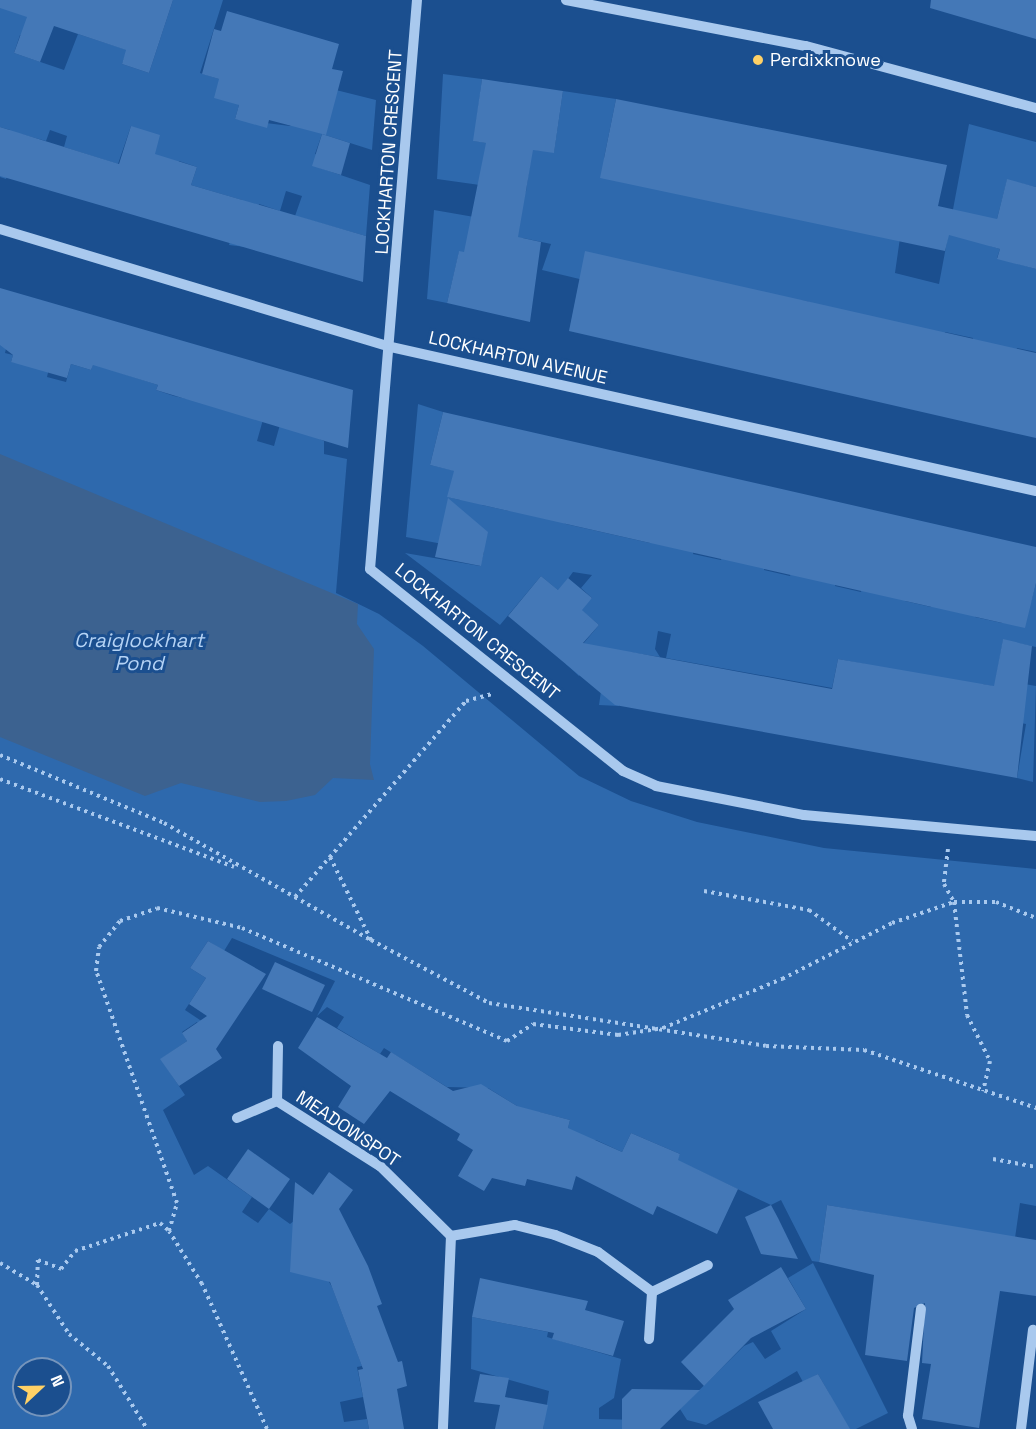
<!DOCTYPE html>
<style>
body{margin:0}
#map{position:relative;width:1036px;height:1429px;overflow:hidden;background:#1b4f8f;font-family:"Space Grotesk",sans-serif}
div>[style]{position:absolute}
.green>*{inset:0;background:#2e69ad}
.water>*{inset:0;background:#3c6290}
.building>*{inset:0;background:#4478b7}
.path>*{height:4px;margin-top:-2px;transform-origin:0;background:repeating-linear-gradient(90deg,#a9c9ee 0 3px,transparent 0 7.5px)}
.minor>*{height:10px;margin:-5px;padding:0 5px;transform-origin:5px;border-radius:5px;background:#a9c9ee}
.dots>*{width:16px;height:16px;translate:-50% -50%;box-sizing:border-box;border:3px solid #1b4f8f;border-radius:50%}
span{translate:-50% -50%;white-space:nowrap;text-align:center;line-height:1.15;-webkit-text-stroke:6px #1b4f8f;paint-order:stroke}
.poi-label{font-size:18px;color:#fff}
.left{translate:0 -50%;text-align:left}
.street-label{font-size:18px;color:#fff}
.water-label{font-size:20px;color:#b5d3f5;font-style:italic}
.north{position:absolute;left:12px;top:1357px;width:60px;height:60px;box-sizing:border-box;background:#1b4f8f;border:2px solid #7695bc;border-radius:50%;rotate:68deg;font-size:16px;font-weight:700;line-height:24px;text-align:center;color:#fff}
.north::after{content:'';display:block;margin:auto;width:21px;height:27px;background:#ffd166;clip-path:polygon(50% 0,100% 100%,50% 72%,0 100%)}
</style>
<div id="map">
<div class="green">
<i style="clip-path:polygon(173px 0,223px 0,200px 73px,219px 79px,239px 105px,235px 119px,290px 126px,328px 88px,376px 100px,372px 150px,322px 134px,315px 154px,324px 157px,320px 168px,370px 185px,366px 236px,295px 216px,302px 196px,286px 191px,280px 211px,259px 204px,246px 247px,229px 245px,242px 200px,191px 185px,197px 167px,179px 161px,173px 179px,131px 126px,118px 164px,64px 147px,67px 136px,50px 130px,46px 141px,21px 134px,6px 179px,0 177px,10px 130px,0 127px,0 2px,32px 13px,46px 44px,20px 35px,14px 53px,64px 70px,78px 34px,127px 50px,122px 64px,149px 73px)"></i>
<i style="clip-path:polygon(443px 74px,482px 79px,474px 141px,501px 145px,494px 187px,437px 179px)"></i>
<i style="clip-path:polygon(563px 91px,616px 99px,604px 158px,903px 217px,895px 273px,939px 284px,969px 124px,1036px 142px,1036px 187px,1007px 180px,990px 246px,1000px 249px,997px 258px,1036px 269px,1036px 352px,1017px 348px,1012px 367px,970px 354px,973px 338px,945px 332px,942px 348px,806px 301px,592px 282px,542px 270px,551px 244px,523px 238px,519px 256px,459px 252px,447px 303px,427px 299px,434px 210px,503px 222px,526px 191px,531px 155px,527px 149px,554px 152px)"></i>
<i style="clip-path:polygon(evenodd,0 337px,8px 340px,5px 353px,13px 355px,11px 362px,50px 364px,47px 377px,66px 382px,71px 364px,91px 370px,93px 364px,158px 385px,156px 390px,174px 396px,264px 416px,257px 441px,274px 446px,281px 421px,324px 441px,324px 454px,347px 459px,336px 593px,379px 614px,423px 646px,579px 776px,631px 801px,697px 822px,824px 848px,1036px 869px,1036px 1206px,1020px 1203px,1015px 1238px,827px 1205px,819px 1262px,812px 1261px,781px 1200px,771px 1205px,685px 1164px,671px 1174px,680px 1154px,631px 1133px,622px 1152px,596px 1140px,565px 1140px,570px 1120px,539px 1112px,507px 1125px,517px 1106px,488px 1088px,447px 1087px,384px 1048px,380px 1054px,337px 1028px,344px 1017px,327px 1007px,317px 1016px,335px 981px,232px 938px,224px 951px,208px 941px,190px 968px,206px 978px,185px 1010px,209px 1026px,203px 1030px,197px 1022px,182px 1032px,187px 1041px,161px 1059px,185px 1095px,163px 1110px,194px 1175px,208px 1166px,252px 1197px,242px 1212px,258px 1223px,269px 1209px,290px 1224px,294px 1221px,332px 1287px,362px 1366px,357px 1367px,363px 1397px,340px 1402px,344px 1422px,367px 1419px,369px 1429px,0 1429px,0 337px,24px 1369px,60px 1369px,60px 1405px,24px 1405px,24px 1369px)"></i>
<i style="clip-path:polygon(418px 404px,443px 412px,430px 465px,456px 471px,448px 497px,460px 500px,487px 487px,482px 505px,509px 511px,513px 494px,566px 524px,650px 543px,697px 536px,693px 554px,721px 560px,726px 541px,768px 551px,764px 570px,790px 576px,795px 557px,839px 567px,835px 586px,861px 592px,865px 572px,909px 583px,905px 601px,931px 607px,936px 588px,980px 597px,975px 617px,1002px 623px,1006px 596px,1031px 602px,1036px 583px,1036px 647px,1003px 640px,996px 679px,1036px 686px,1033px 782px,1017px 778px,1026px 724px,1002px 719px,1007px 689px,982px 684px,976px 715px,864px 664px,838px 659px,832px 688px,666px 658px,671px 634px,658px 631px,655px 649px,660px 657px,629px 652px,619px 706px,599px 705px,605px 663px,595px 656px,579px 676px,566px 664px,599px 625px,579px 608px,592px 598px,581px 588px,592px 575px,573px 572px,559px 591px,541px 576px,500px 625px,405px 553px,480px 566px,484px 552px,406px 537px)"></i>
<i style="clip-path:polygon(813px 1263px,888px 1413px,856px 1429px,829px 1429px,830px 1395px,818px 1374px,803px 1382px,797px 1371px,706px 1425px,687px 1420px,680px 1409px,744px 1346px,753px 1342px,765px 1359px,781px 1349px,771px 1331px,806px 1309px,788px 1278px)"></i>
<i style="clip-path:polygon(472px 1317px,548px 1332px,547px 1337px,621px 1359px,614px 1398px,599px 1408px,599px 1419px,640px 1420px,642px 1429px,543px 1429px,549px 1391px,471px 1369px)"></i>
</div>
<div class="water">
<i style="clip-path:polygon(0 454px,358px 604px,357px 624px,374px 649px,370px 764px,374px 780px,333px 778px,315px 795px,286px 801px,260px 802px,181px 783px,145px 796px,0 737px)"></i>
</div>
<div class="building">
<i style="clip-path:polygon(0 0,173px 0,149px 73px,122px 64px,126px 50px,54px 26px,40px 62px,14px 53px,27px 17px,0 8px)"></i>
<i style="clip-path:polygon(931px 0,1036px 0,1036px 39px,930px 8px)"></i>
<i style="clip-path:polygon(227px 11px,339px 44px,332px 69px,343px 71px,326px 135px,269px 120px,267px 128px,235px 119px,239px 105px,214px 98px,219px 79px,202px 74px,214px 29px,221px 31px)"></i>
<i style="clip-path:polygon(482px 79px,563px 91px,554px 153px,533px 150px,518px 237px,541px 242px,530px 322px,447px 303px,459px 251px,464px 252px,486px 143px,473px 141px)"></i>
<i style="clip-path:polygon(616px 99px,947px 165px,938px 206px,997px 219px,1007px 179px,1036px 187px,1036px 269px,997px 259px,1000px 249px,949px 235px,945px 251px,600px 178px)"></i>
<i style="clip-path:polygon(131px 126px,160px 135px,155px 154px,197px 167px,191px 185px,366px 236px,363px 282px,0 176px,0 127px,119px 164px)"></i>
<i style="clip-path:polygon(322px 134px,350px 143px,341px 175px,312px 166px)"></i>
<i style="clip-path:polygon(585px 251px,1036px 353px,1036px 438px,569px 331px)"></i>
<i style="clip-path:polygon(0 288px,353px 390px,348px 448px,156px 390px,158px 385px,93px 365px,91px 370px,71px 364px,67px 378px,11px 362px,13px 355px,0 345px)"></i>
<i style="clip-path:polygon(443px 412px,1036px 547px,1036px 583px,1025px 628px,447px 497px,454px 471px,430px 465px)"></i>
<i style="clip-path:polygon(448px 498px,488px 532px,481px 566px,435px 557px)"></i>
<i style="clip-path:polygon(541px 576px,558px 590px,568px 578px,592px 598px,582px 610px,599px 625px,583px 643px,832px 689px,838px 659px,994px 686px,1003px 639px,1032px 646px,1017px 778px,615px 705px,508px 616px)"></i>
<i style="clip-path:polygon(208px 941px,266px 974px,216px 1049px,222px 1058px,179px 1086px,160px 1059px,187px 1041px,182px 1033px,207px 1016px,189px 1004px,206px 978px,190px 968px)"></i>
<i style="clip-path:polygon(275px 962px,325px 985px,312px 1012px,262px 989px)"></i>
<i style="clip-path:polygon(317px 1017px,387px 1058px,391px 1052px,453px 1091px,481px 1084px,517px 1106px,570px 1120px,568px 1128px,622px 1152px,631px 1133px,680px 1154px,678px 1160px,738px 1189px,717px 1234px,657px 1206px,653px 1215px,576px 1176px,572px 1190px,527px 1179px,525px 1186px,492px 1178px,484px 1191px,458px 1176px,473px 1150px,457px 1140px,460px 1134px,390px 1091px,364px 1124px,338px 1107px,351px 1086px,298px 1048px)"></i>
<i style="clip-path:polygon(248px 1149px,290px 1179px,269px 1209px,227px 1179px)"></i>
<i style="clip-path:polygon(329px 1172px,353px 1190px,339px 1209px,368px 1266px,382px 1304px,377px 1306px,398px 1362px,402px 1361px,407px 1386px,397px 1389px,404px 1429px,369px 1429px,358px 1370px,363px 1369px,330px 1282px,290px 1272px,295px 1182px,313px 1195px)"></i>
<i style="clip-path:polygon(771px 1205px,778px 1218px,798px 1259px,761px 1254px,745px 1217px)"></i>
<i style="clip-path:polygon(827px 1205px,1036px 1240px,1036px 1296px,1000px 1291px,979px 1428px,922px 1419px,931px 1364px,922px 1363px,925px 1303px,914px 1308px,907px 1361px,865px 1355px,874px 1275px,819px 1262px)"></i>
<i style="clip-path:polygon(781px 1267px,806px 1309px,751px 1338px,704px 1386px,681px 1362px,734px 1309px,728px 1300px)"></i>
<i style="clip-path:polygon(480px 1278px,588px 1301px,585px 1310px,624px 1321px,613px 1356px,552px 1339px,554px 1333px,472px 1317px)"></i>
<i style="clip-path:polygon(480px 1374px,509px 1378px,505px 1397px,548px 1405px,543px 1429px,495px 1429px,500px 1405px,474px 1402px)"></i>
<i style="clip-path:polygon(818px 1374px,850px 1429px,773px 1429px,758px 1402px)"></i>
<i style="clip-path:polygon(632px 1389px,700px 1390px,660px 1429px,622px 1429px,622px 1399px)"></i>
</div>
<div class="path">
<i style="left:0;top:755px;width:178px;rotate:22.5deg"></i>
<i style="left:164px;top:823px;width:236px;rotate:29.5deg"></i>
<i style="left:0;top:779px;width:250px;rotate:20.6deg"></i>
<i style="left:948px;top:849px;width:35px;rotate:97deg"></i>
<i style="left:944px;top:884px;width:21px;rotate:61deg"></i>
<i style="left:954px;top:902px;width:114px;rotate:83.4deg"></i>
<i style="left:967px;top:1015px;width:51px;rotate:63.4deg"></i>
<i style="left:990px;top:1061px;width:31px;rotate:103deg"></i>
<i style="left:330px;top:857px;width:93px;rotate:63.7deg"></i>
<i style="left:371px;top:940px;width:134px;rotate:28.1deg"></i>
<i style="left:489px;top:1003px;width:280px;rotate:8.8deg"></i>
<i style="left:766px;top:1046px;width:98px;rotate:2.3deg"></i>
<i style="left:864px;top:1050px;width:182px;rotate:18.6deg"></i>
<i style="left:704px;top:891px;width:107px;rotate:10.3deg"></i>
<i style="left:809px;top:910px;width:53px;rotate:35.8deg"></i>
<i style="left:295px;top:897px;width:260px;rotate:-48.9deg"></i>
<i style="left:466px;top:701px;width:27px;rotate:-15deg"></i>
<i style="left:993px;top:1159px;width:44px;rotate:10.5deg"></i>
<i style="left:0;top:1263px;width:43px;rotate:30.7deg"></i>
<i style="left:37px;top:1285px;width:25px;rotate:-88deg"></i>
<i style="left:38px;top:1260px;width:25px;rotate:21deg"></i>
<i style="left:61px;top:1269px;width:23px;rotate:-52deg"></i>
<i style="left:75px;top:1251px;width:89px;rotate:-18.2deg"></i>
<i style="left:160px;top:1223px;width:11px;rotate:41deg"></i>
<i style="left:37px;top:1285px;width:59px;rotate:56.9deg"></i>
<i style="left:69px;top:1334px;width:50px;rotate:39.4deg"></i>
<i style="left:108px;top:1366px;width:74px;rotate:58.2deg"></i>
<i style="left:267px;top:1429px;width:159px;rotate:-114.1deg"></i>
<i style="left:202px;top:1284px;width:62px;rotate:-121.9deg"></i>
<i style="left:169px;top:1231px;width:29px;rotate:-74deg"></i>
<i style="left:177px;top:1203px;width:246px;rotate:-109.2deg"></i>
<i style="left:96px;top:971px;width:24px;rotate:-83deg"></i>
<i style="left:99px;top:947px;width:33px;rotate:-51deg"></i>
<i style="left:120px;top:921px;width:39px;rotate:-19deg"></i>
<i style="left:157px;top:908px;width:87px;rotate:13.2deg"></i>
<i style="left:242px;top:928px;width:288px;rotate:23.1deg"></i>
<i style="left:507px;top:1041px;width:31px;rotate:-33deg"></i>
<i style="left:533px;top:1024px;width:86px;rotate:7.4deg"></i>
<i style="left:618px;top:1035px;width:46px;rotate:-8.8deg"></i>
<i style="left:663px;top:1028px;width:129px;rotate:-22.4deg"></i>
<i style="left:782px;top:979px;width:123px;rotate:-27deg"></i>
<i style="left:892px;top:923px;width:65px;rotate:-18.7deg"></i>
<i style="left:954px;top:902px;width:42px"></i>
<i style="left:996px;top:902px;width:43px;rotate:21.8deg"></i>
</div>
<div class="minor">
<i style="left:417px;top:0;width:571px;rotate:94.72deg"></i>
<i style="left:370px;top:569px;width:324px;rotate:38.6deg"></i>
<i style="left:623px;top:771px;width:36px;rotate:24deg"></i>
<i style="left:656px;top:786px;width:151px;rotate:11.1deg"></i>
<i style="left:804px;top:815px;width:233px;rotate:5.2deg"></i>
<i style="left:566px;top:0;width:244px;rotate:10.9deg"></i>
<i style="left:806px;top:46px;width:238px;rotate:15.1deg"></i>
<i style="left:0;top:229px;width:408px;rotate:16.8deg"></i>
<i style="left:391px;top:347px;width:661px;rotate:12.59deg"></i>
<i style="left:278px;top:1046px;width:55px;rotate:91deg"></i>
<i style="left:277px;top:1101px;width:122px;rotate:32.3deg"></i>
<i style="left:380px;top:1166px;width:100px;rotate:44.6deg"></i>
<i style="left:451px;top:1236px;width:193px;rotate:92.4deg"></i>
<i style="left:237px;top:1118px;width:43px;rotate:-23deg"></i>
<i style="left:451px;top:1236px;width:65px;rotate:-9.8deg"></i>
<i style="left:515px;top:1225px;width:41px;rotate:14deg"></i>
<i style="left:555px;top:1235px;width:46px;rotate:21.6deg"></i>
<i style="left:598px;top:1252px;width:67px;rotate:36.5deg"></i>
<i style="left:652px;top:1292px;width:62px;rotate:-25.7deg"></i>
<i style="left:649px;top:1339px;width:47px;rotate:-86.3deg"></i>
<i style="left:912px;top:1429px;width:14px;rotate:-107deg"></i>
<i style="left:908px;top:1416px;width:108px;rotate:-83.1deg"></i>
<i style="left:1021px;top:1429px;width:100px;rotate:-83.1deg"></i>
</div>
<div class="dots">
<i style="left:758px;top:60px;background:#ffd166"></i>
</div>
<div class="poi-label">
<span class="left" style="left:770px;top:60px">Perdixknowe</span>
</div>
<div class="street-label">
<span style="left:389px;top:152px;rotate:-86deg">LOCKHARTON CRESCENT</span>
<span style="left:518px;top:358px;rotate:13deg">LOCKHARTON AVENUE</span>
<span style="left:477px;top:632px;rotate:39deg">LOCKHARTON CRESCENT</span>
<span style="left:348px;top:1129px;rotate:34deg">MEADOWSPOT</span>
</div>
<div class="water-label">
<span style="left:139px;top:652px">Craiglockhart<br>Pond</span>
</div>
<div class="north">N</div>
</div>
